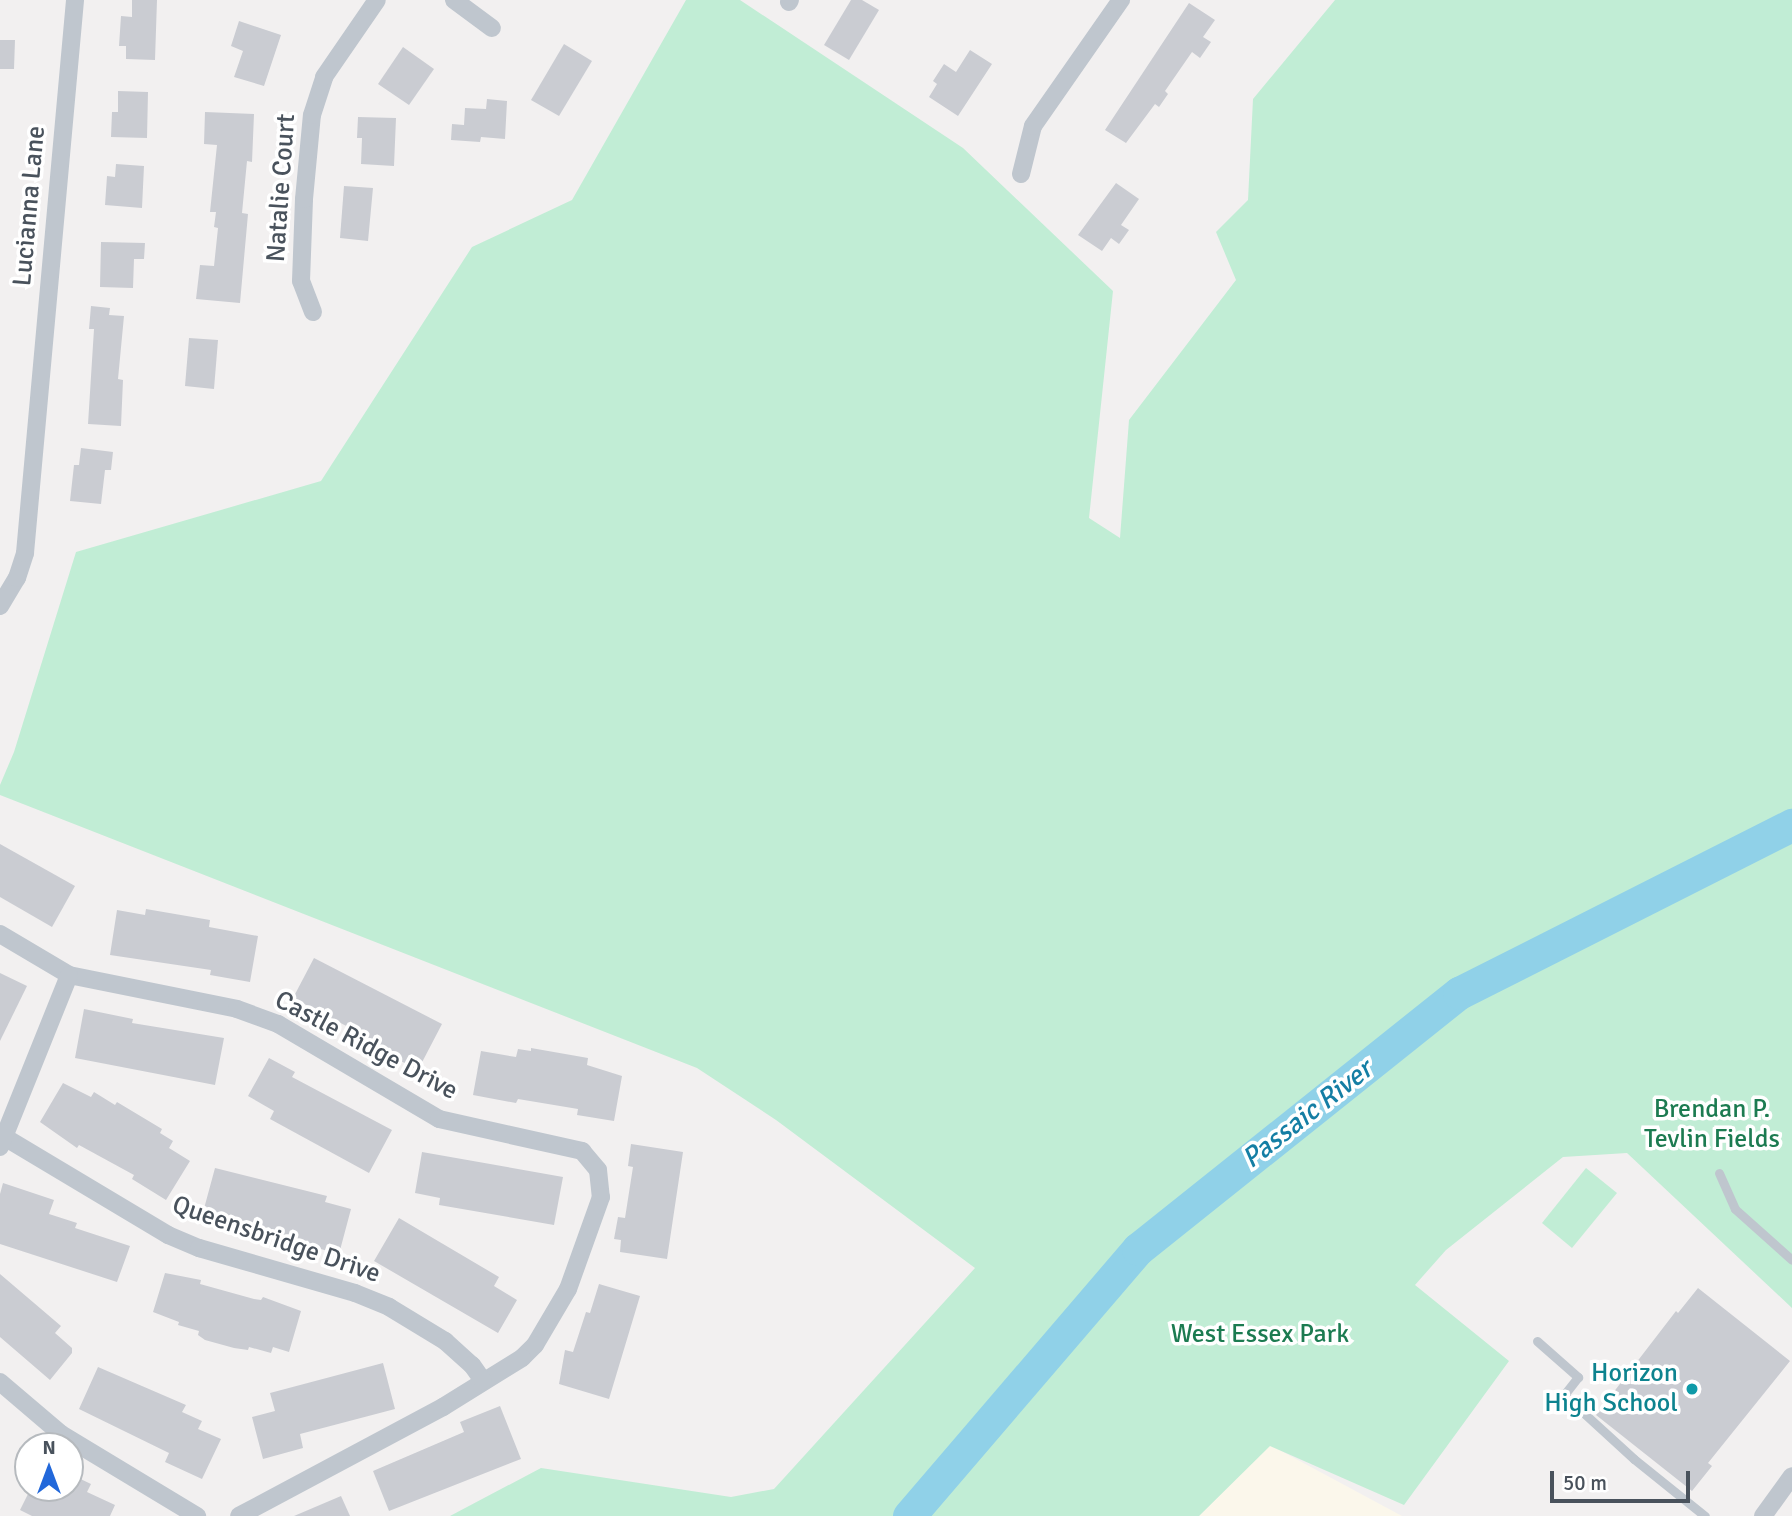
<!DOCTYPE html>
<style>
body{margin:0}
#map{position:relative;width:1792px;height:1516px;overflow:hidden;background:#f2f0f0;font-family:Signika,sans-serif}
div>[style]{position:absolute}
.commercial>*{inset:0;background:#fbf7eb}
.green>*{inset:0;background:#c1edd5}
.river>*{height:33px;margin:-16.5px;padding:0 16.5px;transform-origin:16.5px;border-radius:16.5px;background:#90d1e8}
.building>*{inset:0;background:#caccd2}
.lane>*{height:9px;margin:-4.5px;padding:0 4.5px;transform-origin:4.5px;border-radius:4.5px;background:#bfc6ce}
.street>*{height:18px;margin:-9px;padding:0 9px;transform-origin:9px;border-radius:9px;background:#bfc6ce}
.dots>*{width:19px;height:19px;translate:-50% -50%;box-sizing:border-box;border:4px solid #fff;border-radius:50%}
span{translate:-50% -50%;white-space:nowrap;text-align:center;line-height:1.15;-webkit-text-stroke:7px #fff;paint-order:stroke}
.street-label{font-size:26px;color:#49525c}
.park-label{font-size:26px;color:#1c7b51}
.culture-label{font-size:26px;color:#0d838f}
.right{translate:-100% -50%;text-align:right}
.water-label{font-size:28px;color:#147ea4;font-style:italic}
.north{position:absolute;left:14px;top:1432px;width:70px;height:70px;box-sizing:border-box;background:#fff;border:2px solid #b6babe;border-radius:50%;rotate:0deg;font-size:19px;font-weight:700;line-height:28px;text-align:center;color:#49525c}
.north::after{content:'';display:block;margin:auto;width:24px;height:32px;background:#2268da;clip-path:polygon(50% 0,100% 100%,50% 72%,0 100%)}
.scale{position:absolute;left:1550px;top:1471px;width:140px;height:32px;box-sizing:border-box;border:4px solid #49525c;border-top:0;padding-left:9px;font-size:21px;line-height:24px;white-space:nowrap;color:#49525c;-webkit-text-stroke:5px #fff;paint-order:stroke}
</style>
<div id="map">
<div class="commercial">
<i style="clip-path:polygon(1270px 1445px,1402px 1516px,1199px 1516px)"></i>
</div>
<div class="green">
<i style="clip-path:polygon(686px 0,740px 0,963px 148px,1113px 291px,1089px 518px,1120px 538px,1129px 420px,1236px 280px,1216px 232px,1248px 200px,1253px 99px,1335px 0,1792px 0,1792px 1308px,1627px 1153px,1563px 1157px,1446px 1250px,1415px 1285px,1509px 1361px,1404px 1505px,1270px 1446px,1199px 1516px,450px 1516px,541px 1468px,731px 1497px,774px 1489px,975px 1268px,776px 1120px,697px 1068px,0 795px,0 785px,14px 752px,76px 552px,321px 481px,472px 247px,572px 200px)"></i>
<i style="clip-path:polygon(1586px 1168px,1617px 1193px,1572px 1248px,1542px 1223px)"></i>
</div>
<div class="river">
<i style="left:909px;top:1516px;width:352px;rotate:-49.4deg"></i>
<i style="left:1138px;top:1249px;width:411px;rotate:-38.6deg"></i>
<i style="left:1459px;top:993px;width:373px;rotate:-26.8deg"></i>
</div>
<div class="building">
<i style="clip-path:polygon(132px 0,157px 0,155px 60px,126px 59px,126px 46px,119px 46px,121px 16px,132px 17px)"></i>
<i style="clip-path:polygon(851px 0,862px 0,879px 10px,849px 60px,824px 45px)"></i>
<i style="clip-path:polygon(1189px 3px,1215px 20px,1203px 37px,1211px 42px,1200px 58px,1192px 52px,1165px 91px,1168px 94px,1159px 107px,1155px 104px,1126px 143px,1105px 130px)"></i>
<i style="clip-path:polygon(239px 21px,281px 35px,264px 86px,234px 77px,243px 51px,231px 46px)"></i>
<i style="clip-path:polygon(0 40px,15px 40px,14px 69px,0 69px)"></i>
<i style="clip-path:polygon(564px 44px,592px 61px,559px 116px,531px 100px)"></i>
<i style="clip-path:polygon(403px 47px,434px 69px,409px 105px,378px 84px)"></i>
<i style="clip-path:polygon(970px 50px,992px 64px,958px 116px,929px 97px,937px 84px,933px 81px,944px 64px,956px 72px)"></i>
<i style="clip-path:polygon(118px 91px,148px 92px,147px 138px,111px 137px,112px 112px,118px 112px)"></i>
<i style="clip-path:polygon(487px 99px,507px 101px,505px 139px,481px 137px,480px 142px,451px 140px,452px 124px,464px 125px,465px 108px,486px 109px)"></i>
<i style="clip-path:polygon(205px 112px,254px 114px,252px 162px,247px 161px,242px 213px,248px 214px,240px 303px,196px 299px,200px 265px,214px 266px,218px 228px,214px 227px,216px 212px,210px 212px,217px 145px,204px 144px)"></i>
<i style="clip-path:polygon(358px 117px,396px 118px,394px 166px,361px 164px,362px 138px,357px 138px)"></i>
<i style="clip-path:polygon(116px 164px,144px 166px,142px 208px,105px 205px,107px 176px,115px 177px)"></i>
<i style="clip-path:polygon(1116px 183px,1139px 199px,1121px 225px,1129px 230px,1119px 244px,1111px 238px,1102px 251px,1078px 235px)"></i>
<i style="clip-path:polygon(344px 186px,373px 188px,368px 241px,340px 238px)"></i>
<i style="clip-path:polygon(101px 242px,145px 243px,144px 259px,134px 259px,133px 288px,100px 287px)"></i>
<i style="clip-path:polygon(91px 306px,110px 308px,109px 315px,124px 316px,118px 379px,123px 380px,121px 426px,88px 424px,94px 329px,89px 329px)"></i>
<i style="clip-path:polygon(189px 338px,218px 340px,214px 389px,185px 386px)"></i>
<i style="clip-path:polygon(81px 448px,113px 452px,111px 470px,105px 470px,101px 504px,70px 501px,74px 465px,79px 465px)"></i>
<i style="clip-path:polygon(0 844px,75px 886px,52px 927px,0 897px)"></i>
<i style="clip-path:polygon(146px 909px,210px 920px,209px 927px,258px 936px,250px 982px,210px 975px,211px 970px,110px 955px,117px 910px,145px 915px)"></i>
<i style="clip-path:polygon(314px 958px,442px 1024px,418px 1070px,372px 1046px,375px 1041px,293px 998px)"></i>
<i style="clip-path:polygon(0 973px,27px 986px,0 1041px)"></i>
<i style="clip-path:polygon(84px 1009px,133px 1019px,132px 1023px,224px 1038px,215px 1085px,75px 1058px)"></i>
<i style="clip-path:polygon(531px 1048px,588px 1058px,587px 1065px,622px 1076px,614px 1121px,577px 1115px,578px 1109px,518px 1099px,516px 1103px,473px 1095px,481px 1051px,516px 1057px,518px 1049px,531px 1051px)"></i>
<i style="clip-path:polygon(269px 1058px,295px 1072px,292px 1077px,392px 1130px,369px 1173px,270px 1119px,274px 1111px,248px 1096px)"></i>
<i style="clip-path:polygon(63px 1083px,91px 1097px,94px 1092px,115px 1105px,117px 1102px,162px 1129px,160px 1133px,173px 1141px,169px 1148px,190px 1161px,166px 1200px,132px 1179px,134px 1175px,79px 1145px,77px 1148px,40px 1122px)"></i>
<i style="clip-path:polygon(631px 1144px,683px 1152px,667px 1259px,620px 1252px,621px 1240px,614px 1239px,618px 1217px,625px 1218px,633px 1167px,628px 1166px)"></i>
<i style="clip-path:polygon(422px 1152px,563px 1177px,554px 1225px,439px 1205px,440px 1198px,415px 1193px)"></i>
<i style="clip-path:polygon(215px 1168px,327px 1196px,325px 1202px,351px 1209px,339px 1254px,299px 1243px,301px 1239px,202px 1216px)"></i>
<i style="clip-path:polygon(3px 1183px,54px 1200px,49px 1214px,77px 1223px,75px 1228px,130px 1246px,117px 1282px,0 1244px,0 1194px)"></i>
<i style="clip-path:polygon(399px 1218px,499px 1277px,494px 1286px,517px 1300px,498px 1333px,374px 1261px)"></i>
<i style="clip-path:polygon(165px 1273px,201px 1280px,200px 1284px,254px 1299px,261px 1300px,263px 1297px,301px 1311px,289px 1352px,273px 1347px,271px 1353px,249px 1347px,248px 1350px,234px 1348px,205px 1340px,198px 1335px,199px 1331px,178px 1325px,179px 1322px,153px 1312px)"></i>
<i style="clip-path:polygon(0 1274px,61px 1326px,55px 1333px,72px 1348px,72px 1353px,50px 1380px,0 1337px)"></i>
<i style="clip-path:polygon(599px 1284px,640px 1296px,609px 1399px,559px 1384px,565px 1350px,573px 1352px,586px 1312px,590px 1313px)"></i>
<i style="clip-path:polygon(1698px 1288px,1790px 1361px,1708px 1463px,1712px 1466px,1692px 1491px,1596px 1415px,1676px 1311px,1678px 1313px)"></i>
<i style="clip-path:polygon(383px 1363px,395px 1409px,300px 1434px,303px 1448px,263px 1459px,252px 1417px,275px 1411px,270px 1393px)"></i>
<i style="clip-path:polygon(98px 1367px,186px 1405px,182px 1412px,202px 1421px,198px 1429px,221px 1439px,202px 1479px,165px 1462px,169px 1453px,79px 1409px)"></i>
<i style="clip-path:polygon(500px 1406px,521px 1459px,389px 1511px,373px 1471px,464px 1432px,460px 1422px)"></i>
<i style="clip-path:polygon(70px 1474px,91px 1484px,87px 1492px,115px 1505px,110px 1516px,32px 1516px,20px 1510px,31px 1488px,70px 1488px)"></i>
<i style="clip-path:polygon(341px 1496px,350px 1516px,294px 1516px)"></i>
</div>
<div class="lane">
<i style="left:1719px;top:1173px;width:39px;rotate:66deg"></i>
<i style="left:1735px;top:1209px;width:76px;rotate:41.8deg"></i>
<i style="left:1537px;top:1341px;width:55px;rotate:41.3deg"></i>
<i style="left:1578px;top:1377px;width:23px;rotate:128deg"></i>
<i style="left:1564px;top:1395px;width:95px;rotate:42.4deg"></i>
<i style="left:1634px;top:1459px;width:91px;rotate:38.8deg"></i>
</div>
<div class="street">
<i style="left:454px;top:0;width:47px;rotate:36.4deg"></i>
<i style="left:789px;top:2px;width:2px;rotate:-63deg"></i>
<i style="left:1021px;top:174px;width:49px;rotate:-76deg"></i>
<i style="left:1033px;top:126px;width:154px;rotate:-55.1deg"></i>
<i style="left:313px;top:312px;width:33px;rotate:-111deg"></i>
<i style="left:301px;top:281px;width:82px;rotate:-87.9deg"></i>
<i style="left:304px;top:199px;width:84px;rotate:-84.6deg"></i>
<i style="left:312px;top:115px;width:40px;rotate:-72deg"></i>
<i style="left:324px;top:77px;width:93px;rotate:-55.5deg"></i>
<i style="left:0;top:606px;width:33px;rotate:-59deg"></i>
<i style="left:17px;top:578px;width:26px;rotate:-72deg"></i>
<i style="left:25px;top:553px;width:555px;rotate:-84.83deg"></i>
<i style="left:0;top:934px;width:80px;rotate:30.7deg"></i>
<i style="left:69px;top:975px;width:171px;rotate:11.4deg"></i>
<i style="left:237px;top:1009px;width:44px;rotate:20.1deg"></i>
<i style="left:278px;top:1024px;width:187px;rotate:30.5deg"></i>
<i style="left:439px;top:1119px;width:147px;rotate:12.6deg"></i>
<i style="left:582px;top:1151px;width:25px;rotate:50deg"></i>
<i style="left:598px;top:1170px;width:27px;rotate:84deg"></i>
<i style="left:601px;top:1197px;width:98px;rotate:109.7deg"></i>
<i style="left:568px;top:1289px;width:65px;rotate:120.5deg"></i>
<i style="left:535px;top:1345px;width:18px;rotate:135deg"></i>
<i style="left:522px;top:1358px;width:93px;rotate:148.2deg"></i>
<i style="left:443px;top:1407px;width:231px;rotate:151.9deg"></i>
<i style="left:6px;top:1138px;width:189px;rotate:30.9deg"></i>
<i style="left:168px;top:1235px;width:34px;rotate:23deg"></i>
<i style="left:199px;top:1248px;width:162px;rotate:16.1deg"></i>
<i style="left:355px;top:1293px;width:37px;rotate:22deg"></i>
<i style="left:389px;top:1307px;width:66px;rotate:31.3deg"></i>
<i style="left:445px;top:1341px;width:36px;rotate:42deg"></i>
<i style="left:472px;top:1365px;width:19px;rotate:55deg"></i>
<i style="left:0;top:1147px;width:185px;rotate:-68.1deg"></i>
<i style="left:0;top:1382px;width:80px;rotate:40.4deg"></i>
<i style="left:61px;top:1434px;width:159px;rotate:31.1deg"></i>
<i style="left:1763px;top:1516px;width:49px;rotate:-54.1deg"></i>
</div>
<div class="dots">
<i style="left:1692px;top:1389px;background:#0f9aa8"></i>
</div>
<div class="street-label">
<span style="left:282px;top:188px;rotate:-86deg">Natalie Court</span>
<span style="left:30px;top:206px;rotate:-85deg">Lucianna Lane</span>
<span style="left:366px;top:1046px;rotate:28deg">Castle Ridge Drive</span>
<span style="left:276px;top:1240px;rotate:19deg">Queensbridge Drive</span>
</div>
<div class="park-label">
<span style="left:1712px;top:1125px">Brendan P.<br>Tevlin Fields</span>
<span style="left:1260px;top:1335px">West Essex Park</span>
</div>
<div class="culture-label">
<span class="right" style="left:1678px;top:1389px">Horizon<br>High School</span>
</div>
<div class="water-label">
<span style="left:1307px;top:1114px;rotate:-38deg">Passaic River</span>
</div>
<div class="north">N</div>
<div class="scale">50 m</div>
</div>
